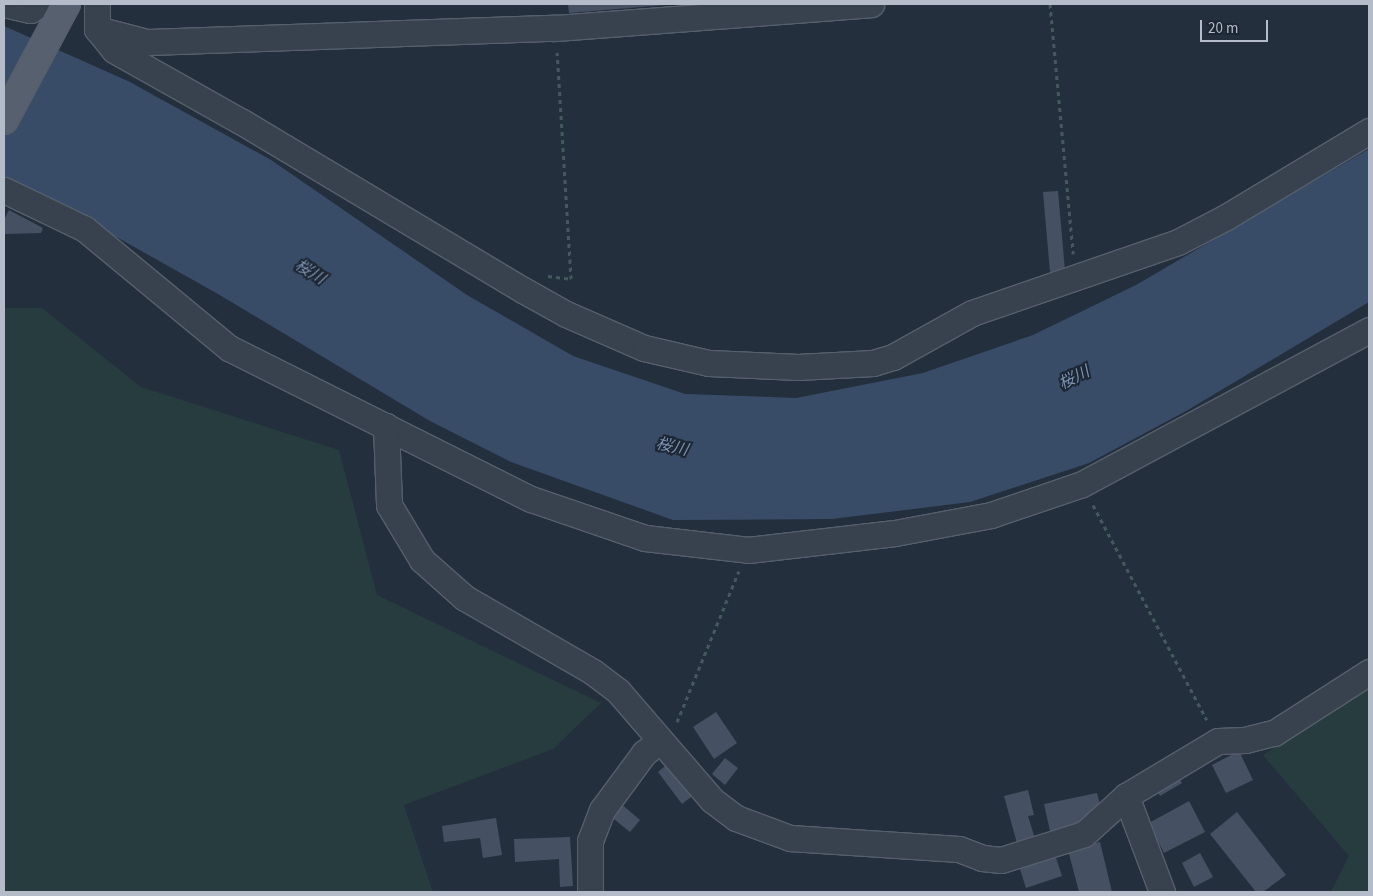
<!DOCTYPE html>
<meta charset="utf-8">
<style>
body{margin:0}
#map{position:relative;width:1373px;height:896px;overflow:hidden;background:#242f3e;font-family:"Source Sans 3","Noto Sans JP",sans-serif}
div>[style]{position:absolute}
.green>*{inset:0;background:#263c3f}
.water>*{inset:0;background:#394c67}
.building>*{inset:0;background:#455162}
.path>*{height:3px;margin-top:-1.5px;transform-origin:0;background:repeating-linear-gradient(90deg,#44595c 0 4px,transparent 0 8px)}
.roads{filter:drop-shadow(1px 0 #565f6c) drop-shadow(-1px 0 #565f6c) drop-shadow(0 1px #565f6c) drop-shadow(0 -1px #565f6c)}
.minor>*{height:25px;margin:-12.5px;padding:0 12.5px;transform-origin:12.5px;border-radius:12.5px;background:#38414e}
.major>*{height:28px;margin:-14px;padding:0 14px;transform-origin:14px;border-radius:14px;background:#56606e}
span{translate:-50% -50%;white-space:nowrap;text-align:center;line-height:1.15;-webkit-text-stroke:4px #1d2633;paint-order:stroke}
.water-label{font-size:16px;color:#7c92b1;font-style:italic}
.frame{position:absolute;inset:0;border:5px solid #b4bcc9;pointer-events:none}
.scale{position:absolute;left:1200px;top:20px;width:68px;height:22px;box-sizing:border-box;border:2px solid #b4bcc9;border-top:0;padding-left:6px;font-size:15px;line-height:18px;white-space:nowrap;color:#b4bcc9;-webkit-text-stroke:4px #1d2633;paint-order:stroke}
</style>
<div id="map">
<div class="green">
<i style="clip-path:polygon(4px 308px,42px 308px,141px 387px,339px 450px,377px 595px,601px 703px,553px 749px,404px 805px,433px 892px,4px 892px)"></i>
<i style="clip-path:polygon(1369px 688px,1369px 892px,1331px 892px,1349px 856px,1263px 755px)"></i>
</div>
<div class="water">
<i style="clip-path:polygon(4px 26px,128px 81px,271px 160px,467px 295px,573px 356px,685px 394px,796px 398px,923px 373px,1033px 335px,1136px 285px,1369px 149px,1369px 302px,1186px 411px,1089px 463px,970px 502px,832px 519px,673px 520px,511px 462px,430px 421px,218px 294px,56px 203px,4px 179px)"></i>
</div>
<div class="building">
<i style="clip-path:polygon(568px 4px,665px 4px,665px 5px,569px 13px)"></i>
<i style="clip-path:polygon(1058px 191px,1065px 271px,1050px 272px,1043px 192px)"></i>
<i style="clip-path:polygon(9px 210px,43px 228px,41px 233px,4px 234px,4px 220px)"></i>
<i style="clip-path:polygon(716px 712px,737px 743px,714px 759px,693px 727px)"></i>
<i style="clip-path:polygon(1239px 751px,1253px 780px,1226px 793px,1212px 765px)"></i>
<i style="clip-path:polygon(725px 758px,738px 768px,725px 785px,712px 774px)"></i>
<i style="clip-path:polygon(670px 762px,695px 794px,682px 804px,658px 772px)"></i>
<i style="clip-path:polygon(1176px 772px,1182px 783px,1160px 796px,1153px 784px)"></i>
<i style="clip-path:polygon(1028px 790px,1034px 815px,1028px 816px,1036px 842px,1018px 847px,1004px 796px)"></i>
<i style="clip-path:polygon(1097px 793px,1101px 809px,1082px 824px,1050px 831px,1044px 804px)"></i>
<i style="clip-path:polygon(1189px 801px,1205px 832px,1164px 853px,1149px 823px)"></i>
<i style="clip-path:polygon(620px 803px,640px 820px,630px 832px,610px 816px)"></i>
<i style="clip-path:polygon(1237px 812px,1286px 875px,1263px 892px,1256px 892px,1210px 834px)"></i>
<i style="clip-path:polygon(496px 818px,502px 855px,483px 858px,480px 838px,444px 842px,442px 826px)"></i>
<i style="clip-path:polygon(570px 837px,573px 886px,560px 887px,559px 859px,515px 862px,514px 839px)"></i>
<i style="clip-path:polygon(1100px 842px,1112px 892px,1079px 892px,1068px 850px)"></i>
<i style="clip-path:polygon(1200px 853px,1213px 877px,1194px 887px,1182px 863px)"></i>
<i style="clip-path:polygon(1055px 855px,1062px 876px,1026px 888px,1019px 866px)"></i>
</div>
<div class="path">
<i style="left:1050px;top:4px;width:251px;rotate:84.7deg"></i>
<i style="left:548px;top:276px;width:23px;rotate:7deg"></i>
<i style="left:571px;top:279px;width:227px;rotate:-93.5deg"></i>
<i style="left:1093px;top:505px;width:243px;rotate:62.1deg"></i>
<i style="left:677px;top:722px;width:163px;rotate:-67.7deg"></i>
</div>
<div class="roads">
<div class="minor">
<i style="left:4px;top:4px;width:27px;rotate:13deg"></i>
<i style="left:30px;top:10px;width:12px;rotate:-31deg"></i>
<i style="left:97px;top:4px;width:25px;rotate:90deg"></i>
<i style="left:97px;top:29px;width:27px;rotate:51deg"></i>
<i style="left:114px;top:50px;width:147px;rotate:29.4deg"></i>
<i style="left:242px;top:122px;width:327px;rotate:30.9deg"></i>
<i style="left:523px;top:290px;width:49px;rotate:29.2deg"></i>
<i style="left:566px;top:314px;width:85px;rotate:23.6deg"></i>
<i style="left:644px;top:348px;width:67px;rotate:13deg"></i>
<i style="left:709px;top:363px;width:89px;rotate:2.6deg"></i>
<i style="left:798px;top:367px;width:75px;rotate:-3.1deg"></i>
<i style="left:873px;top:363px;width:21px;rotate:-17deg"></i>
<i style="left:893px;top:357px;width:90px;rotate:-29.1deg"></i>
<i style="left:972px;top:313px;width:218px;rotate:-19deg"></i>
<i style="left:1178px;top:242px;width:54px;rotate:-27.5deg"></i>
<i style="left:1226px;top:217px;width:167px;rotate:-31deg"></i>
<i style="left:97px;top:29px;width:52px;rotate:14.6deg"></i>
<i style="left:147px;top:42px;width:408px;rotate:-2deg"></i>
<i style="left:555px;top:28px;width:317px;rotate:-4.3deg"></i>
<i style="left:4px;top:190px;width:90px;rotate:25.7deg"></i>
<i style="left:85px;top:229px;width:187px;rotate:39.6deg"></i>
<i style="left:229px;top:348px;width:338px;rotate:26.6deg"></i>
<i style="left:531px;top:499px;width:120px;rotate:18.9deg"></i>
<i style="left:645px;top:538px;width:104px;rotate:6.6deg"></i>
<i style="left:748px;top:550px;width:148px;rotate:-6.6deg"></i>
<i style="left:895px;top:533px;width:98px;rotate:-10.6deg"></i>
<i style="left:991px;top:515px;width:96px;rotate:-18.8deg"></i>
<i style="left:1082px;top:484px;width:326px;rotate:-28.2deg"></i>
<i style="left:386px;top:426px;width:79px;rotate:87.8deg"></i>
<i style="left:389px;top:505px;width:64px;rotate:59deg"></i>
<i style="left:422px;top:560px;width:57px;rotate:41.5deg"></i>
<i style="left:465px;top:598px;width:148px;rotate:30deg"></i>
<i style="left:593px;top:672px;width:31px;rotate:37deg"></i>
<i style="left:618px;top:691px;width:144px;rotate:49.2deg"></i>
<i style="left:712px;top:800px;width:30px;rotate:37deg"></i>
<i style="left:736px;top:818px;width:58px;rotate:20.3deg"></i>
<i style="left:790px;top:838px;width:169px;rotate:3.7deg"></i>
<i style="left:959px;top:849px;width:25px;rotate:21deg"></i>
<i style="left:982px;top:858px;width:19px;rotate:6deg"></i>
<i style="left:1001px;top:860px;width:87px;rotate:-17.4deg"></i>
<i style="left:1084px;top:834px;width:57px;rotate:-42.1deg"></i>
<i style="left:1126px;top:796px;width:107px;rotate:-30.9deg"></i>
<i style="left:1218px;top:741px;width:27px;rotate:-2deg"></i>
<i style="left:1245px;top:740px;width:30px;rotate:-14deg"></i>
<i style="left:1274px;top:733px;width:113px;rotate:-32.7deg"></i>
<i style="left:1126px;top:796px;width:103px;rotate:69.4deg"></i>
<i style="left:590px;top:892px;width:51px;rotate:-90deg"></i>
<i style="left:590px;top:841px;width:33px;rotate:-69deg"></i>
<i style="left:602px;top:810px;width:71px;rotate:-53.6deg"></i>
<i style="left:644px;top:753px;width:20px;rotate:-37deg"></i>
</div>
<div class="major">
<i style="left:4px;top:120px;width:132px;rotate:-61.9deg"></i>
</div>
</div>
<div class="water-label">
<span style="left:310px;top:272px;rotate:32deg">桜川</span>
<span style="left:1074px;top:378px;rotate:-27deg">桜川</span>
<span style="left:672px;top:447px;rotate:13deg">桜川</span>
</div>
<div class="frame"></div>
<div class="scale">20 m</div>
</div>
